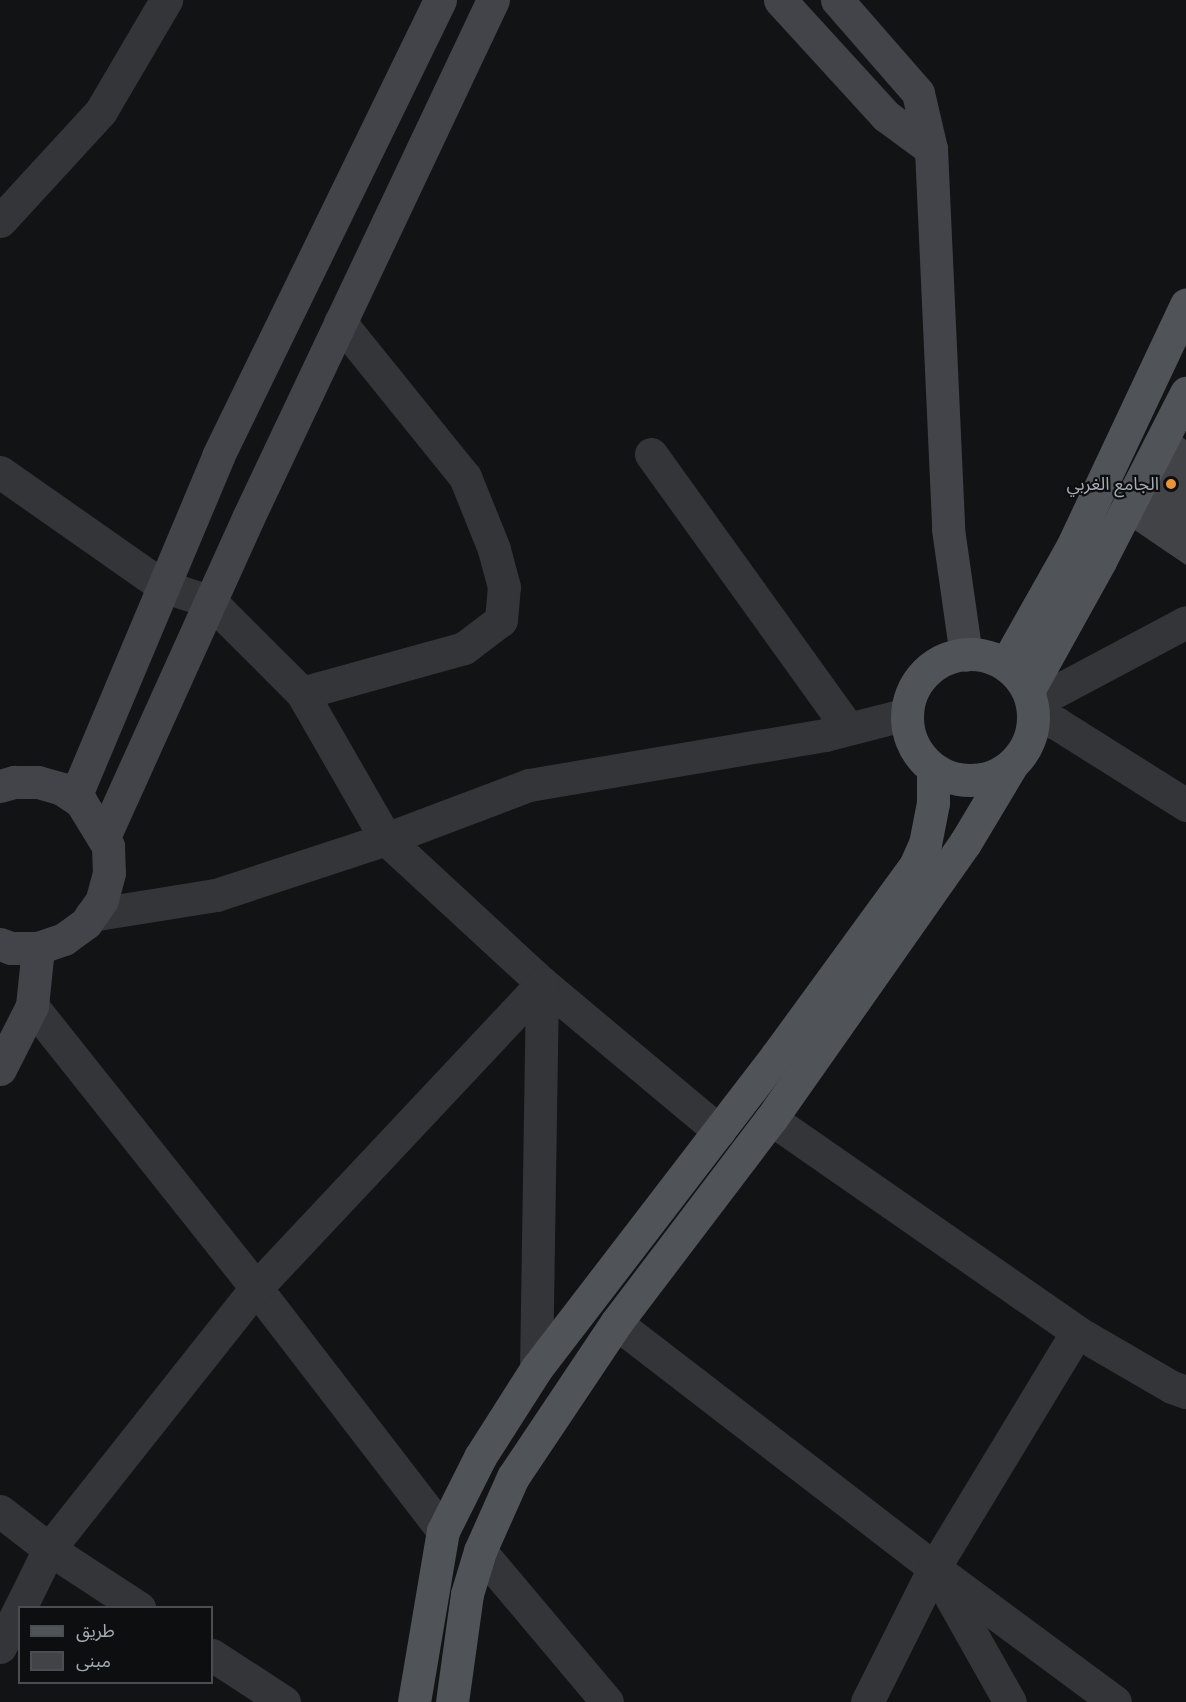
<!DOCTYPE html>
<meta charset="utf-8">
<style>
body{margin:0}
#map{position:relative;width:1186px;height:1702px;overflow:hidden;background:#121314;font-family:"Fira Sans","Noto Sans Arabic",sans-serif}
div>[style]{position:absolute}
.building>*{inset:0;background:#414347}
.minor>*{height:33px;margin:-16.5px;padding:0 16.5px;transform-origin:16.5px;border-radius:16.5px;background:#343539}
.tertiary>*{height:33px;margin:-16.5px;padding:0 16.5px;transform-origin:16.5px;border-radius:16.5px;background:#343539}
.secondary>*{height:33px;margin:-16.5px;padding:0 16.5px;transform-origin:16.5px;border-radius:16.5px;background:#424449}
.primary>*{height:33px;margin:-16.5px;padding:0 16.5px;transform-origin:16.5px;border-radius:16.5px;background:#505358}
.primary>.ring{margin:-16.5px;padding:0;box-sizing:content-box;background:none;border:33px solid #505358;border-radius:50%}
.dots>*{width:16px;height:16px;translate:-50% -50%;box-sizing:border-box;border:3px solid #0d0e0f;border-radius:50%}
span{translate:-50% -50%;white-space:nowrap;text-align:center;line-height:1.15;-webkit-text-stroke:4.5px #0d0e0f;paint-order:stroke}
.poi-label{font-size:18px;color:#a5abb4}
.right{translate:-100% -50%;text-align:right}
.legend{position:absolute;left:18px;top:1606px;width:195px;height:78px;box-sizing:border-box;background:#0d0e0f;border:2px solid #4a4d51;margin:0;padding:8px 10px;list-style:none;font-size:18px;color:#a5abb4}
.legend li{display:flex;align-items:center;gap:12px;height:30px}
.legend b{width:30px;border:2px solid #4a4d51}
</style>
<div id="map">
<div class="building">
<i style="clip-path:polygon(1182px 437px,1186px 440px,1186px 565px,1133px 529px)"></i>
</div>
<div class="minor">
<i style="left:0;top:221px;width:149px;rotate:-47.4deg"></i>
<i style="left:101px;top:111px;width:129px;rotate:-59.6deg"></i>
<i style="left:651px;top:454px;width:337px;rotate:54.3deg"></i>
<i style="left:0;top:472px;width:199px;rotate:35deg"></i>
<i style="left:163px;top:586px;width:51px;rotate:18.4deg"></i>
<i style="left:211px;top:602px;width:129px;rotate:45deg"></i>
<i style="left:302px;top:693px;width:168px;rotate:60.1deg"></i>
<i style="left:386px;top:839px;width:212px;rotate:42.7deg"></i>
<i style="left:542px;top:983px;width:231px;rotate:39.9deg"></i>
<i style="left:302px;top:693px;width:168px;rotate:-15.5deg"></i>
<i style="left:464px;top:648px;width:46px;rotate:-37.1deg"></i>
<i style="left:501px;top:620px;width:33px;rotate:-85deg"></i>
<i style="left:504px;top:587px;width:39px;rotate:-105deg"></i>
<i style="left:494px;top:549px;width:78px;rotate:-111.9deg"></i>
<i style="left:465px;top:477px;width:199px;rotate:-128.9deg"></i>
<i style="left:1034px;top:717px;width:23px;rotate:15deg"></i>
<i style="left:1056px;top:723px;width:154px;rotate:32.2deg"></i>
<i style="left:32px;top:1006px;width:360px;rotate:51.5deg"></i>
<i style="left:256px;top:1288px;width:307px;rotate:52.4deg"></i>
<i style="left:771px;top:1119px;width:373px;rotate:34.8deg"></i>
<i style="left:1077px;top:1332px;width:110px;rotate:30.1deg"></i>
<i style="left:1172px;top:1387px;width:15px;rotate:20deg"></i>
<i style="left:616px;top:1323px;width:401px;rotate:37.6deg"></i>
<i style="left:934px;top:1568px;width:225px;rotate:36.5deg"></i>
<i style="left:536px;top:1369px;width:386px;rotate:-89.1deg"></i>
<i style="left:0;top:1511px;width:62px;rotate:37.8deg"></i>
<i style="left:49px;top:1549px;width:108px;rotate:33.2deg"></i>
<i style="left:480px;top:1551px;width:197px;rotate:49.9deg"></i>
<i style="left:940px;top:1578px;width:142px;rotate:60.6deg"></i>
<i style="left:20px;top:1608px;width:66px;rotate:-63.8deg"></i>
<i style="left:49px;top:1549px;width:333px;rotate:-51.6deg"></i>
<i style="left:256px;top:1288px;width:418px;rotate:-46.8deg"></i>
<i style="left:0;top:1647px;width:44px;rotate:-62.9deg"></i>
<i style="left:212px;top:1655px;width:86px;rotate:33.1deg"></i>
<i style="left:867px;top:1702px;width:150px;rotate:-63.4deg"></i>
<i style="left:934px;top:1568px;width:276px;rotate:-58.8deg"></i>
</div>
<div class="tertiary">
<i style="left:1032px;top:704px;width:174px;rotate:-28deg"></i>
<i style="left:91px;top:915px;width:127px;rotate:-9.1deg"></i>
<i style="left:216px;top:895px;width:179px;rotate:-18.2deg"></i>
<i style="left:386px;top:839px;width:153px;rotate:-20.7deg"></i>
<i style="left:529px;top:785px;width:300px;rotate:-9.6deg"></i>
<i style="left:825px;top:735px;width:85px;rotate:-14.4deg"></i>
</div>
<div class="secondary">
<i style="left:780px;top:0;width:157px;rotate:47.6deg"></i>
<i style="left:886px;top:116px;width:56px;rotate:36.3deg"></i>
<i style="left:837px;top:0;width:123px;rotate:48.9deg"></i>
<i style="left:918px;top:93px;width:57px;rotate:76.9deg"></i>
<i style="left:931px;top:149px;width:380px;rotate:87.4deg"></i>
<i style="left:948px;top:529px;width:127px;rotate:81.9deg"></i>
<i style="left:0;top:786px;width:15px;rotate:-16deg"></i>
<i style="left:14px;top:782px;width:24px"></i>
<i style="left:38px;top:782px;width:25px;rotate:16deg"></i>
<i style="left:62px;top:789px;width:23px;rotate:34deg"></i>
<i style="left:81px;top:802px;width:52px;rotate:58.5deg"></i>
<i style="left:108px;top:846px;width:27px;rotate:88deg"></i>
<i style="left:109px;top:873px;width:28px;rotate:105deg"></i>
<i style="left:102px;top:900px;width:28px;rotate:125deg"></i>
<i style="left:86px;top:923px;width:27px;rotate:144deg"></i>
<i style="left:64px;top:939px;width:28px;rotate:161deg"></i>
<i style="left:38px;top:948px;width:27px;rotate:180deg"></i>
<i style="left:11px;top:948px;width:12px;rotate:-160deg"></i>
<i style="left:75px;top:797px;width:370px;rotate:-67.2deg"></i>
<i style="left:218px;top:456px;width:507px;rotate:-64.04deg"></i>
<i style="left:104px;top:837px;width:350px;rotate:-65.7deg"></i>
<i style="left:248px;top:518px;width:573px;rotate:-64.69deg"></i>
<i style="left:0;top:1069px;width:71px;rotate:-63.1deg"></i>
<i style="left:32px;top:1006px;width:58px;rotate:-84.1deg"></i>
</div>
<div class="primary">
<i class="ring" style="left:907px;top:654px;width:93px;height:93px"></i>
<i style="left:1006px;top:664px;width:134px;rotate:-60.6deg"></i>
<i style="left:1072px;top:547px;width:268px;rotate:-64.8deg"></i>
<i style="left:1028px;top:691px;width:149px;rotate:-61deg"></i>
<i style="left:1100px;top:561px;width:189px;rotate:-62.9deg"></i>
<i style="left:414px;top:1702px;width:173px;rotate:-80.4deg"></i>
<i style="left:443px;top:1531px;width:83px;rotate:-63.4deg"></i>
<i style="left:480px;top:1457px;width:104px;rotate:-57.5deg"></i>
<i style="left:536px;top:1369px;width:396px;rotate:-52.5deg"></i>
<i style="left:777px;top:1055px;width:234px;rotate:-53.9deg"></i>
<i style="left:915px;top:866px;width:24px;rotate:-66deg"></i>
<i style="left:925px;top:844px;width:42px;rotate:-79deg"></i>
<i style="left:933px;top:803px;width:34px;rotate:-90deg"></i>
<i style="left:452px;top:1702px;width:109px;rotate:-82.1deg"></i>
<i style="left:467px;top:1594px;width:45px;rotate:-73.2deg"></i>
<i style="left:480px;top:1551px;width:81px;rotate:-66deg"></i>
<i style="left:513px;top:1477px;width:185px;rotate:-56.2deg"></i>
<i style="left:616px;top:1323px;width:256px;rotate:-52.8deg"></i>
<i style="left:771px;top:1119px;width:337px;rotate:-54.9deg"></i>
<i style="left:965px;top:843px;width:90px;rotate:-59.1deg"></i>
</div>
<div class="dots">
<i style="left:1171px;top:484px;background:#e89436"></i>
</div>
<div class="poi-label">
<span class="right" style="left:1159px;top:484px">الجامع الغربي</span>
</div>
<ul class="legend">
<li><b style="height:8px;background:#505358"></b>طريق</li>
<li><b style="height:16px;background:#414347"></b>مبنى</li>
</ul>
</div>
